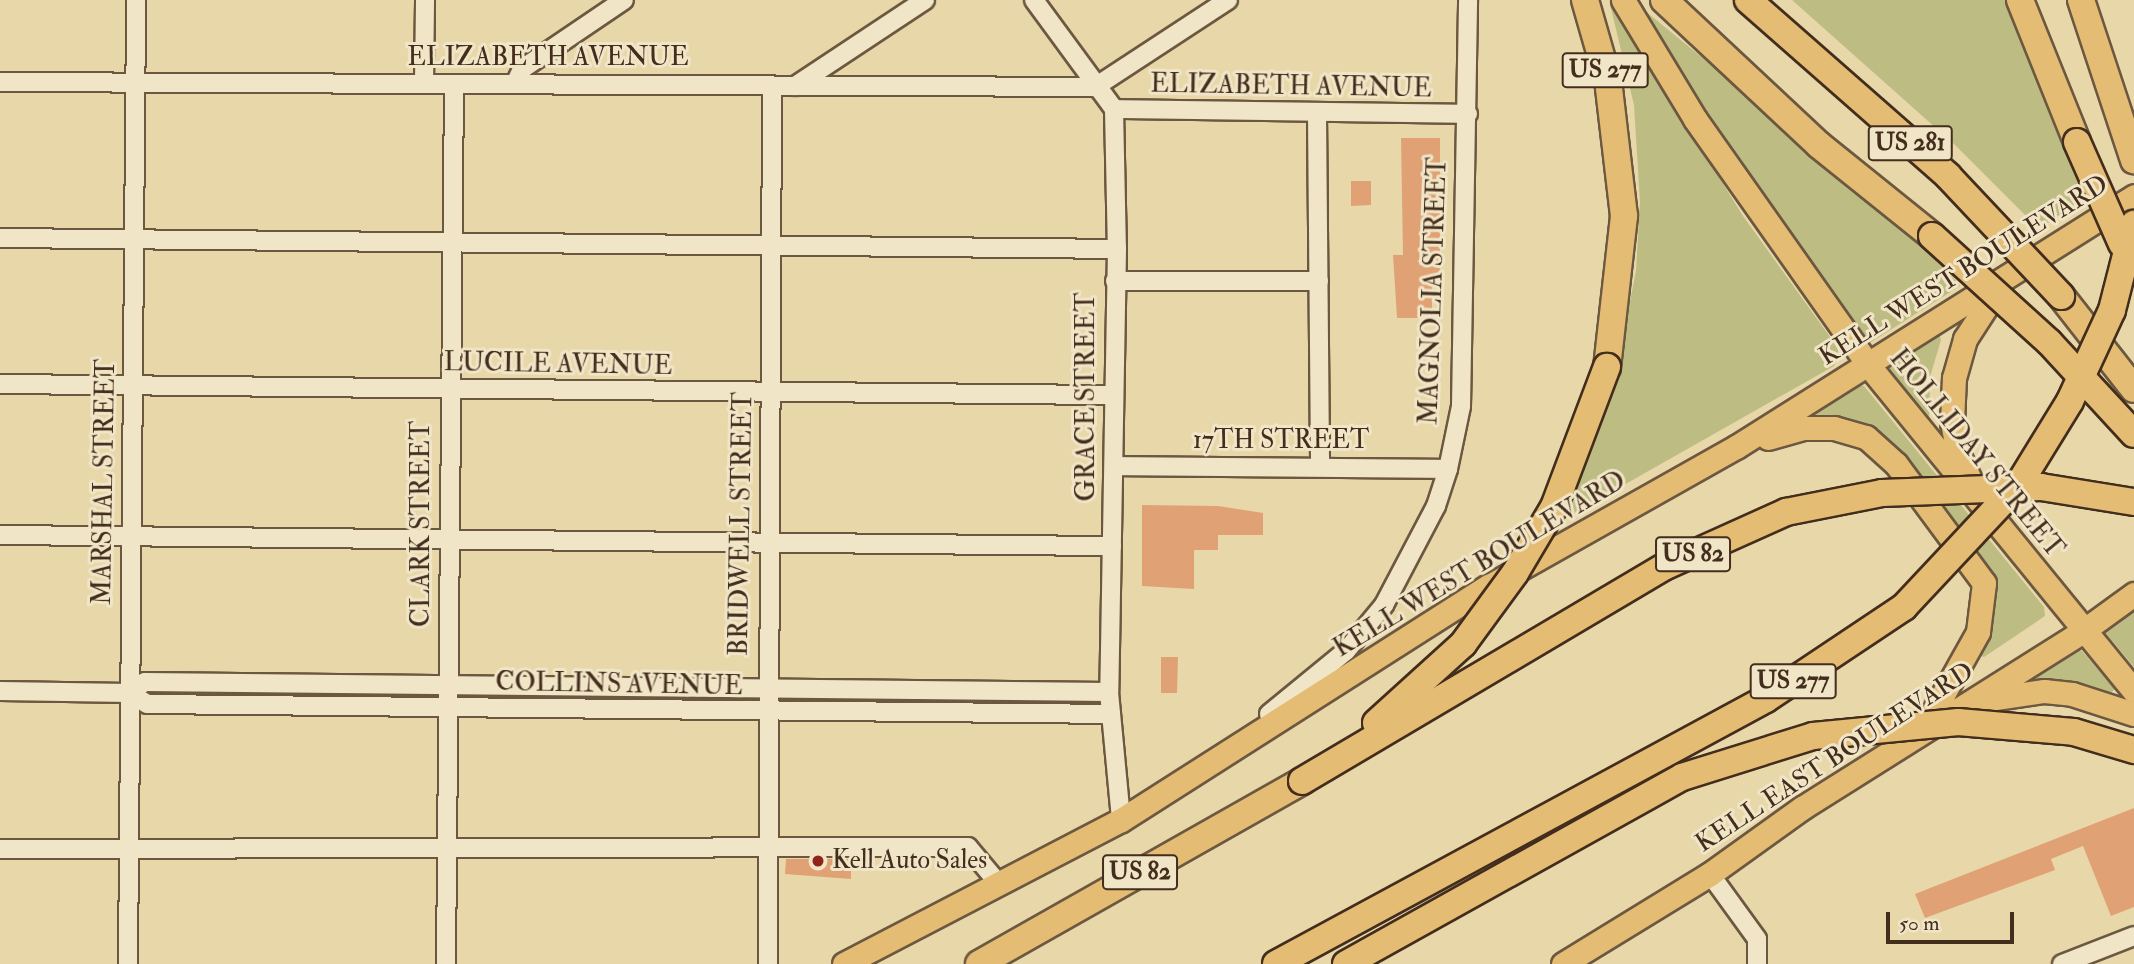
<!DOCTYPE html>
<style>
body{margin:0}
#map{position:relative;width:2134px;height:964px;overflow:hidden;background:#e8d7a9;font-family:"IM FELL Double Pica",serif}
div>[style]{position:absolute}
.green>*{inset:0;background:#bdbc83}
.building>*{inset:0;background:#e0a275}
.roads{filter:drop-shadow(2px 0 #6c5840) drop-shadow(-2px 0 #6c5840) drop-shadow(0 2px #6c5840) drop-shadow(0 -2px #6c5840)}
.minor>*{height:18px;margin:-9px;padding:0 9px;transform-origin:9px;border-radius:9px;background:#f0e5c7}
.major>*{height:23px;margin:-11.5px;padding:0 11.5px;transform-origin:11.5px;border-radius:11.5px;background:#e4bc74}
.highway>*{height:26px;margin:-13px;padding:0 13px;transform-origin:13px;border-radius:13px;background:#e4bc74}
.bridges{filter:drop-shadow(2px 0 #432d1d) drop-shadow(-2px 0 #432d1d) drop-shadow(0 2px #432d1d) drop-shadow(0 -2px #432d1d)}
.highway-bridge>*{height:26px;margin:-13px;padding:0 13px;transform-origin:13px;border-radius:13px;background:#e4bc74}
.dots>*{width:19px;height:19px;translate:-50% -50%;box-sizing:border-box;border:4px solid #f0e5c7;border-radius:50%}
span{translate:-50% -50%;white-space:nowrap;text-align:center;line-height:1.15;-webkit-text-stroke:6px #f0e5c7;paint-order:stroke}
.shield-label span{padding:2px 5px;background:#f0e5c7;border:2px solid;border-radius:5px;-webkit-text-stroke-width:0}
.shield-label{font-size:24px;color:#432d1d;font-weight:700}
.street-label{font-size:26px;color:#432d1d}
.poi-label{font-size:26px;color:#432d1d}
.left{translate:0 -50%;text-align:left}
.scale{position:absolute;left:1886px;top:912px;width:128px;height:32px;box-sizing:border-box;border:4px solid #432d1d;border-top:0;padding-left:9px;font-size:21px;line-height:24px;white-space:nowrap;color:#432d1d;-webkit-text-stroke:5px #f0e5c7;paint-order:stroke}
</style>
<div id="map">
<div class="green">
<i style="clip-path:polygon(1609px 0,1743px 216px,1838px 348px,1838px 358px,1834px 366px,1555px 524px,1596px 434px,1615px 377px,1636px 271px,1640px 202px,1634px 105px)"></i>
<i style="clip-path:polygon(1792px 0,2011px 0,2089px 195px,2039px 229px,1955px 145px)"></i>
<i style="clip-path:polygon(1644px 10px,1919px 235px,1960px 286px,1868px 344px,1745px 172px,1660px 42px)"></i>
<i style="clip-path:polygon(1939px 332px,1941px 340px,1930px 377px,1929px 424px,1885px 367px)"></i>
<i style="clip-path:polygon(1854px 384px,1864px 386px,2044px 607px,2045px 616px,1984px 657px,1978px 655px,1991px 626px,1993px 600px,1890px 445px,1806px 420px,1803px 413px)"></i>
<i style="clip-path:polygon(2134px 601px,2134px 667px,2104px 631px)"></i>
<i style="clip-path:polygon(2072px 648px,2082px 651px,2115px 689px,2109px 695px,2030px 683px,2028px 678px)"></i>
</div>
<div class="building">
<i style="clip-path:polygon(1401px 138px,1440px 138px,1440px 276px,1432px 276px,1432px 318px,1397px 318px,1393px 255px,1403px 255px)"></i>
<i style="clip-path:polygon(1351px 181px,1371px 181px,1371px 205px,1351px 206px)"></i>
<i style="clip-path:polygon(1142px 505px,1218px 506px,1263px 513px,1263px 535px,1218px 535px,1218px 550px,1194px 550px,1194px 589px,1142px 586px)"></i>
<i style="clip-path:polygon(1161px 657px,1178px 657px,1177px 693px,1161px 693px)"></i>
<i style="clip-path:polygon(2134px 808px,2134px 907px,2111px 916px,2083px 846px,2051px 859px,2055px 870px,1925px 918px,1915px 894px)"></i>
<i style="clip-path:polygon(786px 859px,851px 859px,851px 879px,785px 874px)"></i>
</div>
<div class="roads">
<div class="minor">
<i style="left:1034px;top:0;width:135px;rotate:53.7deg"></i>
<i style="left:1114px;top:109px;width:140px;rotate:88.8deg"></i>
<i style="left:1117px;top:249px;width:443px;rotate:91deg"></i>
<i style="left:1109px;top:692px;width:129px;rotate:84.6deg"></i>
<i style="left:0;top:82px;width:1095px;rotate:0.26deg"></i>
<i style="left:1095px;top:87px;width:159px;rotate:-33.2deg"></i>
<i style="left:424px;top:84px;width:84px;rotate:-89.3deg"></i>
<i style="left:515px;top:84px;width:17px;rotate:-65deg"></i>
<i style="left:522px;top:69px;width:123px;rotate:-34.1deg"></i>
<i style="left:795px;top:86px;width:156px;rotate:-33.5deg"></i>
<i style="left:1114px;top:109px;width:354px;rotate:0.8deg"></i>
<i style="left:1317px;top:114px;width:352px;rotate:89.5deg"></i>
<i style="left:0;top:238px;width:1117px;rotate:0.56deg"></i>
<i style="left:1115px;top:281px;width:204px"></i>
<i style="left:0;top:384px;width:1114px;rotate:0.57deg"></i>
<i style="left:1114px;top:466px;width:334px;rotate:0.5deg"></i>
<i style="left:0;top:535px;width:1112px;rotate:0.57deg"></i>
<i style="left:0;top:691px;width:129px;rotate:0.9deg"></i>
<i style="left:129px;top:693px;width:21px;rotate:31deg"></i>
<i style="left:147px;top:704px;width:964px;rotate:0.59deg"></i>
<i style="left:129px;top:693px;width:19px;rotate:-35deg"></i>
<i style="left:145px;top:682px;width:964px;rotate:0.59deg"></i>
<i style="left:1269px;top:714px;width:99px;rotate:-39.3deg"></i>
<i style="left:1346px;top:651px;width:60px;rotate:-50.4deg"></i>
<i style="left:1384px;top:605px;width:112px;rotate:-62.3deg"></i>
<i style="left:1436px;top:506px;width:39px;rotate:-72deg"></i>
<i style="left:1448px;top:469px;width:64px;rotate:-78.3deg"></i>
<i style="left:1461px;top:406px;width:406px;rotate:-89deg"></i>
<i style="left:0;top:849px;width:968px;rotate:-0.12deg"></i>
<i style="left:968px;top:847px;width:48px;rotate:50deg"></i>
<i style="left:1710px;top:874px;width:80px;rotate:54.1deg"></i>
<i style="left:1757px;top:939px;width:25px;rotate:90deg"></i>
<i style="left:128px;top:964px;width:964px;rotate:-89.52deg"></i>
<i style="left:446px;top:964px;width:880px;rotate:-89.48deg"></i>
<i style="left:768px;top:964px;width:878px;rotate:-89.74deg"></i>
<i style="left:2062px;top:964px;width:77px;rotate:-21.3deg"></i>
</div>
<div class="major">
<i style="left:1623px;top:0;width:139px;rotate:58.8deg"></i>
<i style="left:1695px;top:119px;width:302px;rotate:54.8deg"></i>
<i style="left:1869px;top:366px;width:419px;rotate:50.8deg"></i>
<i style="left:1768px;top:438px;width:35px;rotate:-16deg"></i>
<i style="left:1802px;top:428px;width:32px"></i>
<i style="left:1834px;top:428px;width:33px;rotate:16deg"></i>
<i style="left:1866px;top:437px;width:40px;rotate:42deg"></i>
<i style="left:1896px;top:464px;width:148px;rotate:53.5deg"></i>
<i style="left:1984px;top:583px;width:49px;rotate:97deg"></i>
<i style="left:1978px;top:632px;width:109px;rotate:119.2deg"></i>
<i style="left:1970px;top:480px;width:30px;rotate:-114deg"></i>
<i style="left:1958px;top:453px;width:31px;rotate:-101deg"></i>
<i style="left:1952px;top:423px;width:45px;rotate:-87.5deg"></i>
<i style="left:1954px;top:378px;width:41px;rotate:-74.2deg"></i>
<i style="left:1965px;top:339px;width:61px;rotate:-57.1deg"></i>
<i style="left:1982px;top:700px;width:63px;rotate:-8.3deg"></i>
<i style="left:2044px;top:691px;width:28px;rotate:6deg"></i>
<i style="left:2072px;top:694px;width:65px;rotate:17.9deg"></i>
<i style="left:844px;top:964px;width:312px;rotate:-27.5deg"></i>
<i style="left:1121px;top:820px;width:436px;rotate:-32.5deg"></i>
<i style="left:1489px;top:586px;width:283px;rotate:-29.4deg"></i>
<i style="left:1736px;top:447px;width:471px;rotate:-32.2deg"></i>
<i style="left:1563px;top:964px;width:172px;rotate:-31.5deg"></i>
<i style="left:1710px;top:874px;width:113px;rotate:-35.7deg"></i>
<i style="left:1802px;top:808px;width:332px;rotate:-32.2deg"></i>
<i style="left:2083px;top:631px;width:63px;rotate:-36deg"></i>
</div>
<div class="highway">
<i style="left:1585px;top:0;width:83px;rotate:74deg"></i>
<i style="left:1608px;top:80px;width:137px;rotate:83.3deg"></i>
<i style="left:1624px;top:216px;width:152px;rotate:96.4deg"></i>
<i style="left:1664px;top:0;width:212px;rotate:43.1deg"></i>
<i style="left:1819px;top:145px;width:145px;rotate:38.8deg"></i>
<i style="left:2020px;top:0;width:153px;rotate:68.1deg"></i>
<i style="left:2081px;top:0;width:169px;rotate:71.7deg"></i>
<i style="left:2061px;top:296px;width:118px;rotate:51.9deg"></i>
<i style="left:979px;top:964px;width:371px;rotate:-29.5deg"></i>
</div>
</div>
<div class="bridges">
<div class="highway-bridge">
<i style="left:1748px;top:0;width:266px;rotate:41.3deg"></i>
<i style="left:1948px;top:176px;width:165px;rotate:46.7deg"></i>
<i style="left:2077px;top:142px;width:111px;rotate:66.2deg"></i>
<i style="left:1932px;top:236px;width:158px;rotate:42.2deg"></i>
<i style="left:2049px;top:342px;width:125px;rotate:47.3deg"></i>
<i style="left:1376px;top:723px;width:118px;rotate:-42.2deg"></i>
<i style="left:1463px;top:644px;width:88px;rotate:-53.8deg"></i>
<i style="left:1515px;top:573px;width:77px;rotate:-59.4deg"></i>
<i style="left:1554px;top:507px;width:150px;rotate:-69.3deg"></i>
<i style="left:1302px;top:781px;width:423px;rotate:-30.6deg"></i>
<i style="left:1666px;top:566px;width:132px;rotate:-24.2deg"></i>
<i style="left:1786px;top:512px;width:98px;rotate:-11.2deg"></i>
<i style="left:1882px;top:493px;width:159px;rotate:-2.2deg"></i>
<i style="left:2041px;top:487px;width:94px;rotate:9.2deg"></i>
<i style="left:1276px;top:964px;width:557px;rotate:-28.41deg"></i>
<i style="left:1766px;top:699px;width:166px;rotate:-33.7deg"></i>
<i style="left:1904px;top:607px;width:168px;rotate:-46.9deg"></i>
<i style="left:2019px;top:484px;width:97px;rotate:-58.4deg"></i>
<i style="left:2070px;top:401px;width:100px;rotate:-65.2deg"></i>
<i style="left:2112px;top:310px;width:89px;rotate:-75.7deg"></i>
<i style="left:1346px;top:964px;width:385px;rotate:-29.1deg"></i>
<i style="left:1682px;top:777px;width:137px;rotate:-17.4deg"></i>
<i style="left:1813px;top:736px;width:146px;rotate:-5.5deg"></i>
<i style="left:1958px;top:722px;width:116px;rotate:4.9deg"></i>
<i style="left:2074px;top:732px;width:63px;rotate:16.7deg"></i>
</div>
</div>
<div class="dots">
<i style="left:818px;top:861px;background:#8f2418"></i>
</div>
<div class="shield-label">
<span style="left:1605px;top:70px">US 277</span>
<span style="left:1910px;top:143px">US 281</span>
<span style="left:1693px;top:554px">US 82</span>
<span style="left:1793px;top:681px">US 277</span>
<span style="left:1140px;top:872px">US 82</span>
</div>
<div class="street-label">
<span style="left:548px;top:58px">ELIZABETH AVENUE</span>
<span style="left:1291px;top:87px;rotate:1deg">ELIZABETH AVENUE</span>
<span style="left:1964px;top:271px;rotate:-32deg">KELL WEST BOULEVARD</span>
<span style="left:1434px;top:291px;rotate:-88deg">MAGNOLIA STREET</span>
<span style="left:558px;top:365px;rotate:1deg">LUCILE AVENUE</span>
<span style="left:1087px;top:397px;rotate:-90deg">GRACE STREET</span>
<span style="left:1281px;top:441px">17TH STREET</span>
<span style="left:1976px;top:454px;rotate:51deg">HOLLIDAY STREET</span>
<span style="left:105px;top:482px;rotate:-89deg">MARSHAL STREET</span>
<span style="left:422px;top:524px;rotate:-90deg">CLARK STREET</span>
<span style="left:742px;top:524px;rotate:-89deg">BRIDWELL STREET</span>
<span style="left:1480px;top:565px;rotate:-31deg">KELL WEST BOULEVARD</span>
<span style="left:619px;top:685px;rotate:1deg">COLLINS AVENUE</span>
<span style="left:1835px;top:758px;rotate:-33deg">KELL EAST BOULEVARD</span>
</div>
<div class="poi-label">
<span class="left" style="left:832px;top:861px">Kell Auto Sales</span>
</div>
<div class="scale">50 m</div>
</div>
